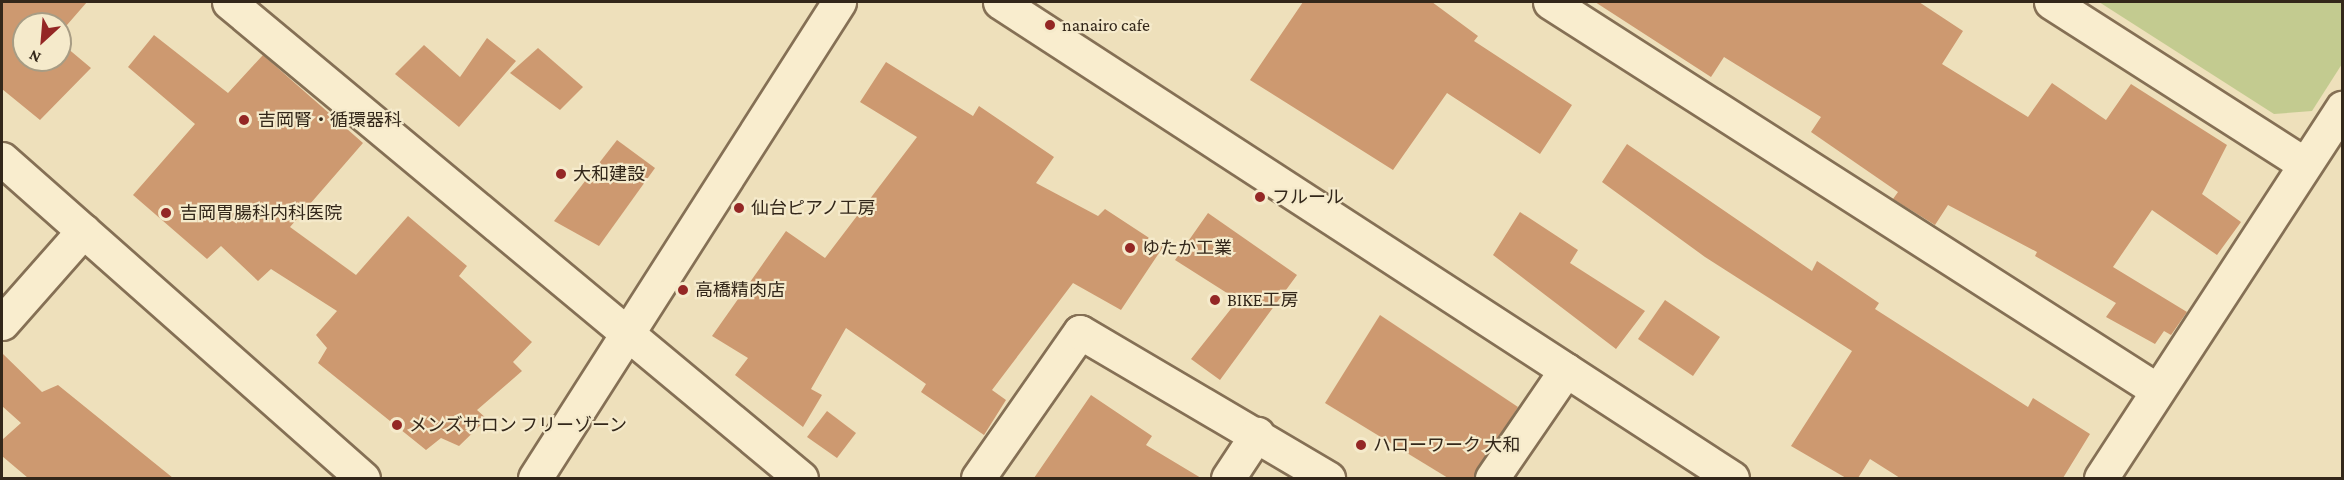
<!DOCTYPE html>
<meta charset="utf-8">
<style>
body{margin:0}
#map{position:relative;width:2344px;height:480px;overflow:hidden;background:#eee0bb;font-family:"Crimson Pro","Noto Sans JP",serif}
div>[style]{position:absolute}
.green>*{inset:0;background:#c3cb90}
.building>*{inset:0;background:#cd9970}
.roads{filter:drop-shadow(2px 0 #857055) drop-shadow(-2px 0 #857055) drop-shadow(0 2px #857055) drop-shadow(0 -2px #857055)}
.minor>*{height:33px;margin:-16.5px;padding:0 16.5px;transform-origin:16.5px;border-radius:16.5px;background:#f9edce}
.dots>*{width:16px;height:16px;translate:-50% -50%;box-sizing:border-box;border:3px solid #f5eacb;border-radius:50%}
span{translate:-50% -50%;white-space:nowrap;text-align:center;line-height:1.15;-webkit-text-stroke:4.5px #f5eacb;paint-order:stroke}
.poi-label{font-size:18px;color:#33271a}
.left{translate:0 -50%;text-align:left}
.frame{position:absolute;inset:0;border:3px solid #33271a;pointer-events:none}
.north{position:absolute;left:12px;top:12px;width:60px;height:60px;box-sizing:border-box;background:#f5eacb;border:2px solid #a79c84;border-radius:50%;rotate:206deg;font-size:16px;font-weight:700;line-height:24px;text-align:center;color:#33271a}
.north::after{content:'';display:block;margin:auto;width:21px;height:27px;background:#942725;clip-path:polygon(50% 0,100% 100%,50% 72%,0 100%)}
</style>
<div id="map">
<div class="green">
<i style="clip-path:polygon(2099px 2px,2342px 2px,2342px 64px,2312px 111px,2274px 114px)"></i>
</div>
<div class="building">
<i style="clip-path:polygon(2px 2px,87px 2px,60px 33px,60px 24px,24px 24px,24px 60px,60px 60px,60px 42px,91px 68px,40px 120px,2px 89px)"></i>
<i style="clip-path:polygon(1303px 2px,1432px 2px,1478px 36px,1474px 41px,1572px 105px,1540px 154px,1447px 93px,1393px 170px,1250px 80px)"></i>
<i style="clip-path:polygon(1595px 2px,1919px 2px,1963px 31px,1942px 64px,2028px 117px,2052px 83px,2106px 120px,2131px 84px,2227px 145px,2202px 194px,2241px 222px,2217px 255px,2152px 210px,2113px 267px,2187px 312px,2171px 335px,2164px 331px,2155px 344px,2106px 317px,2116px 303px,2035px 256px,2037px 252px,1948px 205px,1935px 225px,1893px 199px,1898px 192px,1811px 132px,1821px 117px,1724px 57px,1711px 77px)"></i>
<i style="clip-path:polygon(154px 35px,228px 93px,263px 55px,363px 143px,290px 227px,356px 275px,408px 216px,467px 266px,459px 276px,532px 342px,513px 362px,522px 371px,477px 410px,487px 419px,459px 446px,441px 438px,426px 450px,318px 363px,327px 348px,316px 335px,337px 311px,271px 269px,258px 281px,221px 246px,207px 259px,133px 195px,195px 124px,128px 67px)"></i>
<i style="clip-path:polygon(487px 38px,516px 61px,459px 127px,395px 74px,424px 45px,460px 77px)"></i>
<i style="clip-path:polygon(538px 48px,583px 87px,560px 110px,510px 73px)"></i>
<i style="clip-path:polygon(886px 62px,973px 116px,979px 106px,1054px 157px,1036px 183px,1098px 216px,1105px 209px,1163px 247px,1121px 310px,1073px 283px,992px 390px,1006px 400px,984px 435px,921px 392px,926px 384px,846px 328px,811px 389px,822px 395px,803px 427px,735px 375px,748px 358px,712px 336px,786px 231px,825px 258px,917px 137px,860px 102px)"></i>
<i style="clip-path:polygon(617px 140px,655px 168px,599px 246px,554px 221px)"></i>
<i style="clip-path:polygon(1627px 144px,1812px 271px,1817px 261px,1879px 303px,1875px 309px,2028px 407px,2033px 398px,2090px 434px,2063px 478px,1900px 478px,1870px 459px,1858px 478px,1846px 478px,1791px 446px,1852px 351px,1705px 257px,1602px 182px)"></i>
<i style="clip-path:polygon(1520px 212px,1578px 250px,1570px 263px,1645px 311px,1616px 349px,1493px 255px)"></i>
<i style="clip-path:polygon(1208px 213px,1297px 275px,1220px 380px,1191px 359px,1238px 300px,1175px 260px)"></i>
<i style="clip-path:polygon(1665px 300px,1720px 337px,1693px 376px,1638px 339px)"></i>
<i style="clip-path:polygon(1380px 315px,1518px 407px,1474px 478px,1448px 478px,1325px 403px)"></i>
<i style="clip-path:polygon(2px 353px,42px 392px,58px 385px,173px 478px,28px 478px,2px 456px,2px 440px,21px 423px,2px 406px)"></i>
<i style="clip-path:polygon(1091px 395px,1152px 436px,1146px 445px,1201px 478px,1034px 478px)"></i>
<i style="clip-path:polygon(827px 411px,856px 433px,837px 458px,807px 437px)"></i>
</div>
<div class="roads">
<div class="minor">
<i style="left:229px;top:2px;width:744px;rotate:39.77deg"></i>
<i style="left:1000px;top:2px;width:873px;rotate:33.03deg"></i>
<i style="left:1550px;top:2px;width:720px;rotate:32.59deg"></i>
<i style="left:2051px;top:2px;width:300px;rotate:32.6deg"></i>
<i style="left:2px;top:159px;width:482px;rotate:41.5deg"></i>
<i style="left:2px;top:323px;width:123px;rotate:-48.6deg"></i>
<i style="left:535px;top:478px;width:565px;rotate:-57.44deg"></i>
<i style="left:978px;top:478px;width:178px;rotate:-55.1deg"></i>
<i style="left:1080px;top:332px;width:288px;rotate:30.5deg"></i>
<i style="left:1228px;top:478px;width:53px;rotate:-56.6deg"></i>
<i style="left:1492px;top:478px;width:131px;rotate:-55.6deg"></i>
<i style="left:2101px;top:478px;width:442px;rotate:-56.9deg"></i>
</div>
</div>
<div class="dots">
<i style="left:1050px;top:25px;background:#942725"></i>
<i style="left:244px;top:120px;background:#942725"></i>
<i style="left:561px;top:174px;background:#942725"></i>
<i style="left:1260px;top:197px;background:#942725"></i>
<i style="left:739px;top:208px;background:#942725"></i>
<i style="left:166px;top:213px;background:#942725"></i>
<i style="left:1130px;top:248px;background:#942725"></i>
<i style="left:683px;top:290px;background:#942725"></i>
<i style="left:1215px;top:300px;background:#942725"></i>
<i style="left:397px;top:425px;background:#942725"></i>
<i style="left:1361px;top:445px;background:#942725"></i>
</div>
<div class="poi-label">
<span class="left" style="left:1062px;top:25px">nanairo cafe</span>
<span class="left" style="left:258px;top:120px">吉岡腎・循環器科</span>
<span class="left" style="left:573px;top:174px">大和建設</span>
<span class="left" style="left:1272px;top:197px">フルール</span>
<span class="left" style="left:751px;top:208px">仙台ピアノ工房</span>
<span class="left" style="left:180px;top:213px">吉岡胃腸科内科医院</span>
<span class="left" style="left:1142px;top:248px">ゆたか工業</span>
<span class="left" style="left:695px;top:290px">高橋精肉店</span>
<span class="left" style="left:1227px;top:300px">BIKE工房</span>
<span class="left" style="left:409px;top:425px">メンズサロン フリーゾーン</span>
<span class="left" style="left:1373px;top:445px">ハローワーク 大和</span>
</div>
<div class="frame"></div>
<div class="north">N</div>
</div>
